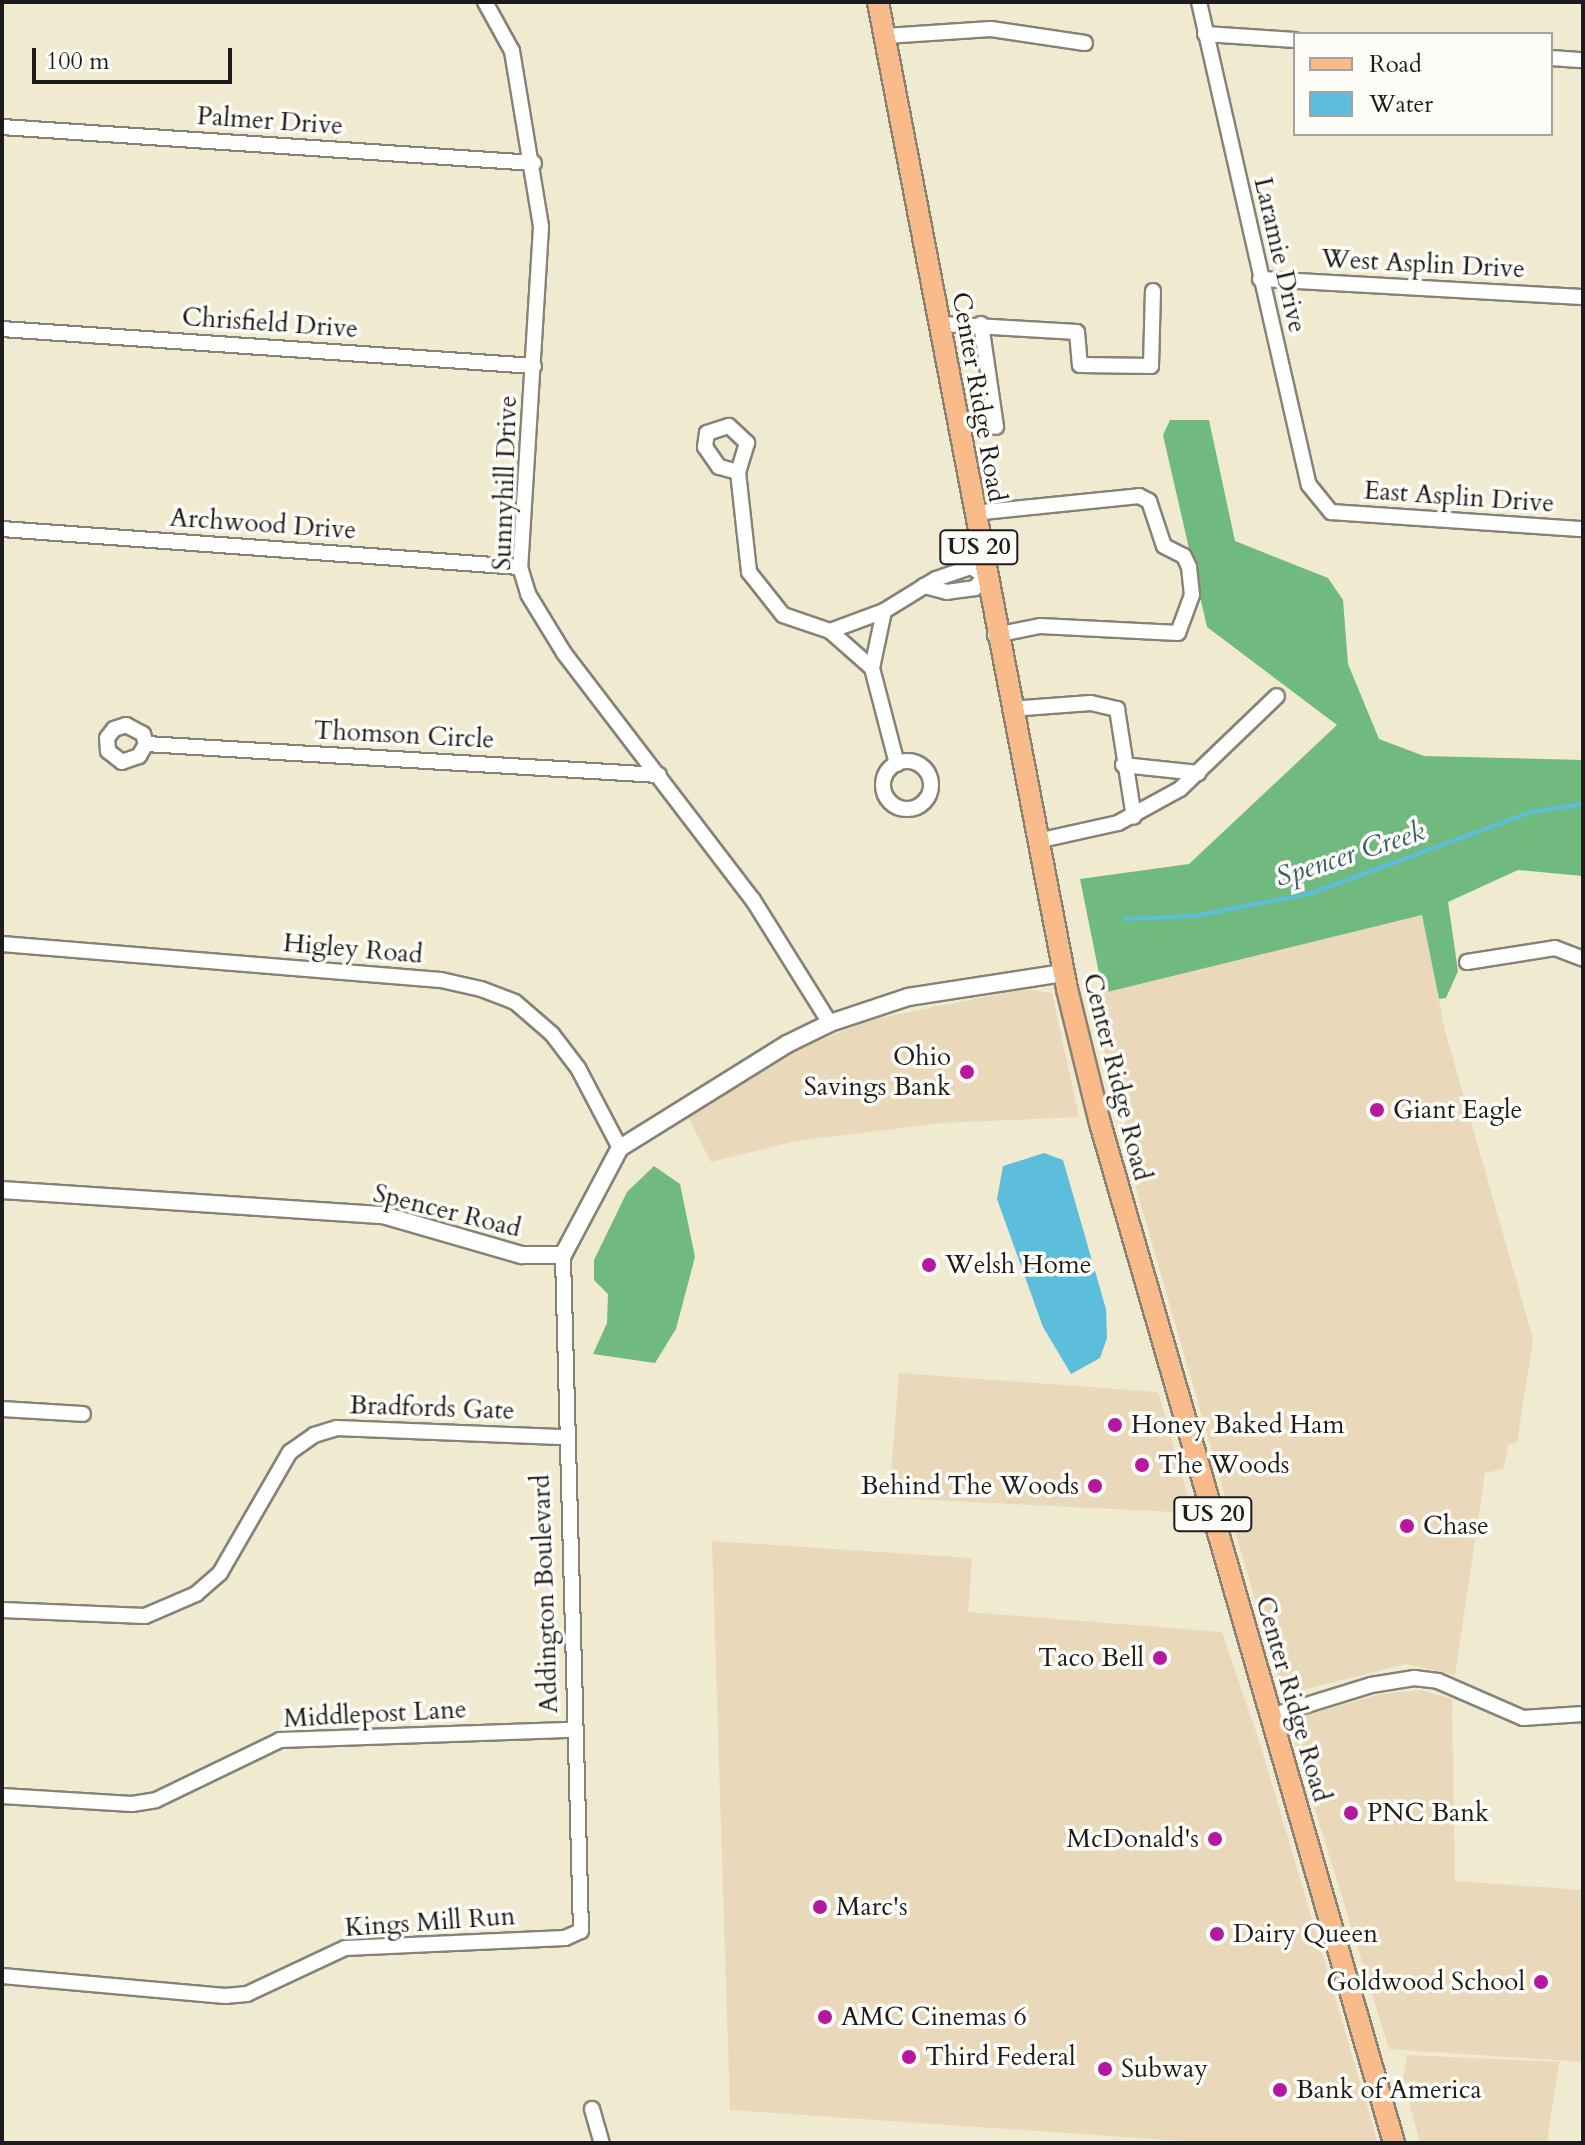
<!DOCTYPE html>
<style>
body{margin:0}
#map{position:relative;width:1585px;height:2145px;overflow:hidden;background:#f0ead1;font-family:Cardo,serif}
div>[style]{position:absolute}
.built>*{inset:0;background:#ead8ba}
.forest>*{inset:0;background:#70ba80}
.water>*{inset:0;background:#5cbeda}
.stream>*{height:4px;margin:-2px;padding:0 2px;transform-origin:2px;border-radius:2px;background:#5cbeda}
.roads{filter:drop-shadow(2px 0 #868376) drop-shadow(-2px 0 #868376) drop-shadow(0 2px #868376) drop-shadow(0 -2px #868376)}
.minor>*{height:14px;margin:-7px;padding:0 7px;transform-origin:7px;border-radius:7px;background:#fff}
.minor>.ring{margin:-7px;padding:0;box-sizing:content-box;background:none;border:14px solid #fff;border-radius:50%}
.tertiary>*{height:16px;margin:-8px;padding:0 8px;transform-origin:8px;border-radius:8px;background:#fff}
.primary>*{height:20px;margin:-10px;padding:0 10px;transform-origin:10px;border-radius:10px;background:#fabb8b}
.dots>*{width:22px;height:22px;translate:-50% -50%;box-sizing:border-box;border:4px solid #fdfcf7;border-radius:50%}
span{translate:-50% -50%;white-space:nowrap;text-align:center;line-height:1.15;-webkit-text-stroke:7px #fdfcf7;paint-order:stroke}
.shield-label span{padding:2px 6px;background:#fdfcf7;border:2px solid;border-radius:6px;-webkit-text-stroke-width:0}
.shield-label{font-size:24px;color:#1c1c1c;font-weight:700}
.street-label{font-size:26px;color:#1c1c1c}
.poi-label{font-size:26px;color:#1c1c1c}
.right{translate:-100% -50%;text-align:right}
.left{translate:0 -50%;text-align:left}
.water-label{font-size:28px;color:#365d68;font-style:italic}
.frame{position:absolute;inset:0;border:4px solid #1c1c1c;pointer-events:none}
.legend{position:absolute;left:1293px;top:32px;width:260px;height:104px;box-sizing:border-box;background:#fdfcf7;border:2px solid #a3a29f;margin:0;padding:10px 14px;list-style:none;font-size:24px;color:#1c1c1c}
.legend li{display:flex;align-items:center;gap:16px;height:40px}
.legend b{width:40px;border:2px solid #a3a29f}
.scale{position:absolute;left:32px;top:48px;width:200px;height:36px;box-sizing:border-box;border:4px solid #1c1c1c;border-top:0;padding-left:10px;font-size:24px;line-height:28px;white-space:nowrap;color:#1c1c1c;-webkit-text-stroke:6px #fdfcf7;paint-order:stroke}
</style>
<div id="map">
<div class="built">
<i style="clip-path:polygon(1422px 914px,1445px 1031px,1533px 1339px,1517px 1443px,1509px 1444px,1503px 1469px,1485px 1473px,1455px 1675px,1406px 1664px,1294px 1692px,1279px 1683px,1132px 1174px,1091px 996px)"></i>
<i style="clip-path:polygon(1024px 989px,1052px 993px,1079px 1117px,942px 1123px,796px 1141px,711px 1162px,688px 1117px,776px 1059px,869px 1020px)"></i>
<i style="clip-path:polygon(899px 1373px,1158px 1392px,1193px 1513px,889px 1498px)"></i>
<i style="clip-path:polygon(712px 1541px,972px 1558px,968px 1612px,1222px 1632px,1262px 1750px,1378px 2143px,1211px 2143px,730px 2110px)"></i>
<i style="clip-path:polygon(1421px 1690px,1452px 1699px,1455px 1881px,1583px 1890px,1583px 2062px,1389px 2049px,1292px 1735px,1298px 1720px,1310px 1714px,1381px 1694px)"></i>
<i style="clip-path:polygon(1407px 2055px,1559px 2062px,1547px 2143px,1420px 2143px,1403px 2078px)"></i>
</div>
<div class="forest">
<i style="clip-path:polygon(1170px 420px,1209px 420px,1235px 541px,1328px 578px,1343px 600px,1348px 664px,1379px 739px,1424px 756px,1583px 760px,1583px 876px,1518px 870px,1448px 902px,1458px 971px,1446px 998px,1439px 999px,1422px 915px,1103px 993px,1080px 879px,1189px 864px,1337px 725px,1207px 627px,1163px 435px)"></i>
<i style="clip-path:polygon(654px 1166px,680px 1184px,695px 1257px,676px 1329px,655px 1363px,593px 1354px,607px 1323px,608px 1294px,594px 1280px,594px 1260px,627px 1192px)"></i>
</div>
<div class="water">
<i style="clip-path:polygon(1044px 1153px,1063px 1160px,1106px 1309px,1107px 1338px,1100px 1358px,1071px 1374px,1043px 1327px,997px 1199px,1003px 1166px)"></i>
</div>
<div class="stream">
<i style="left:1125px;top:919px;width:70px;rotate:-2.5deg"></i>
<i style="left:1195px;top:916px;width:119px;rotate:-11.1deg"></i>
<i style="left:1312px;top:893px;width:233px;rotate:-20.3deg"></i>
<i style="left:1531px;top:812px;width:53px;rotate:-8.7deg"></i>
</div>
<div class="roads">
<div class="minor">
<i style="left:485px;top:2px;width:56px;rotate:61.1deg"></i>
<i style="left:512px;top:51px;width:178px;rotate:80.6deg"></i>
<i style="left:541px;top:227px;width:341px;rotate:93.5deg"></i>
<i style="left:520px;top:567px;width:28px;rotate:73deg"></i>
<i style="left:528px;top:594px;width:69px;rotate:58.6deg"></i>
<i style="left:564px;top:653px;width:311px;rotate:52.6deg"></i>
<i style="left:753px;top:900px;width:145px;rotate:58deg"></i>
<i style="left:1199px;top:2px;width:495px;rotate:77.2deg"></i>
<i style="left:1309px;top:485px;width:35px;rotate:51deg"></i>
<i style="left:1331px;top:512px;width:253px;rotate:3.9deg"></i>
<i style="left:1205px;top:34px;width:90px;rotate:3.8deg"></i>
<i style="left:886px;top:36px;width:105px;rotate:-3.8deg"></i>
<i style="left:991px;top:29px;width:95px;rotate:8.5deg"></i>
<i style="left:1551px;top:58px;width:32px;rotate:4deg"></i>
<i style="left:2px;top:127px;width:533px;rotate:3.87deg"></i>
<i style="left:1260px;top:279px;width:324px;rotate:3.2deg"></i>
<i style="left:941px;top:324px;width:136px;rotate:3.4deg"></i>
<i style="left:1077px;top:332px;width:33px;rotate:85deg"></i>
<i style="left:1080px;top:365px;width:71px;rotate:0.8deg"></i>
<i style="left:1151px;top:366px;width:75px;rotate:-88.5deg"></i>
<i style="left:981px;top:324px;width:104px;rotate:81.7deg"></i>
<i style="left:2px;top:329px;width:533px;rotate:3.98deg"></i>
<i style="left:729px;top:426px;width:25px;rotate:43deg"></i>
<i style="left:747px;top:443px;width:30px;rotate:107deg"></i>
<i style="left:738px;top:472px;width:20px;rotate:-165deg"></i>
<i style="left:719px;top:467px;width:24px;rotate:-125deg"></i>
<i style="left:705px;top:447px;width:14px;rotate:-82deg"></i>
<i style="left:707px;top:433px;width:23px;rotate:-18deg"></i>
<i style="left:738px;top:472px;width:101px;rotate:83.7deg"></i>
<i style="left:749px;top:572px;width:55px;rotate:51.7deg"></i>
<i style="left:783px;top:615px;width:50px;rotate:18.8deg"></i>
<i style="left:830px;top:631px;width:58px;rotate:-20.3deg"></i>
<i style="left:973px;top:513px;width:167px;rotate:-5.8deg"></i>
<i style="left:1139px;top:496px;width:11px;rotate:27deg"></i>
<i style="left:1149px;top:501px;width:47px;rotate:71.6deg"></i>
<i style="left:1164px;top:546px;width:22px;rotate:27deg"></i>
<i style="left:1184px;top:556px;width:12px;rotate:66deg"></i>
<i style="left:1189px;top:567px;width:28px;rotate:84deg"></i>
<i style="left:1192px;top:595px;width:40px;rotate:110.2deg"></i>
<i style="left:1178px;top:633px;width:138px;rotate:-177.1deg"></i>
<i style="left:1040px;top:626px;width:46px;rotate:168.7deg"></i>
<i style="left:2px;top:529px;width:519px;rotate:4.2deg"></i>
<i style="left:830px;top:631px;width:56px;rotate:41.4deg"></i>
<i style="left:1010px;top:709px;width:81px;rotate:-4.2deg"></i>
<i style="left:1091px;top:703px;width:27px;rotate:13deg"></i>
<i style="left:1117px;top:709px;width:109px;rotate:81.1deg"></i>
<i style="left:146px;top:744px;width:14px;rotate:120deg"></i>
<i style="left:139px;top:756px;width:18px;rotate:161deg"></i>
<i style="left:122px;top:762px;width:18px;rotate:-142deg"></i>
<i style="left:108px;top:751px;width:13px;rotate:-94deg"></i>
<i style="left:107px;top:738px;width:11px;rotate:-52deg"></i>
<i style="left:114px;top:729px;width:13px;rotate:-18deg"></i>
<i style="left:126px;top:725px;width:19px;rotate:28deg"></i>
<i style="left:143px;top:734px;width:10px;rotate:73deg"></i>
<i style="left:146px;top:744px;width:514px;rotate:3.46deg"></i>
<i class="ring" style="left:883px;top:761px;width:34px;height:34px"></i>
<i style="left:897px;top:764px;width:99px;rotate:-104.6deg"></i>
<i style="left:872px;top:668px;width:58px;rotate:-78.1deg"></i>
<i style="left:884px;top:611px;width:61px;rotate:-31.6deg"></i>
<i style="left:936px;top:579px;width:37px;rotate:-19deg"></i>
<i style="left:971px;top:567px;width:17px;rotate:33deg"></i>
<i style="left:985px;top:576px;width:16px;rotate:130deg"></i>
<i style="left:975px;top:588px;width:28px;rotate:172deg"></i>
<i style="left:947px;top:592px;width:24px;rotate:-165deg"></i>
<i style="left:1123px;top:765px;width:76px;rotate:6deg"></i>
<i style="left:1037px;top:841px;width:83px;rotate:-12.5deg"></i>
<i style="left:1118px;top:823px;width:71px;rotate:-28.7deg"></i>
<i style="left:1180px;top:789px;width:134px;rotate:-43.8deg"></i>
<i style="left:2px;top:944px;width:440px;rotate:4.7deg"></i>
<i style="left:441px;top:980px;width:41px;rotate:12.7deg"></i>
<i style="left:481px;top:989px;width:36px;rotate:21deg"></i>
<i style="left:515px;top:1002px;width:49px;rotate:40.9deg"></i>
<i style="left:552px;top:1034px;width:43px;rotate:52.6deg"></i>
<i style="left:578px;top:1068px;width:90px;rotate:62.3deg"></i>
<i style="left:1467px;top:962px;width:89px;rotate:-9deg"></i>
<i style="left:1555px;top:948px;width:30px;rotate:21deg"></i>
<i style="left:2px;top:1409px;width:81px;rotate:3.5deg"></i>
<i style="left:2px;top:1610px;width:143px;rotate:2.4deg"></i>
<i style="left:145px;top:1616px;width:56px;rotate:-23.3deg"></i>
<i style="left:196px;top:1594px;width:32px;rotate:-41deg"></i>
<i style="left:220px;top:1573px;width:140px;rotate:-60deg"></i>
<i style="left:290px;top:1452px;width:29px;rotate:-35deg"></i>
<i style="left:314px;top:1435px;width:24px;rotate:-17deg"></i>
<i style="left:337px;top:1428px;width:228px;rotate:2.3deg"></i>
<i style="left:1271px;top:1716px;width:105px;rotate:-17.2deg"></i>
<i style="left:1371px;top:1685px;width:44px;rotate:-9.2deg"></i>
<i style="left:1414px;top:1678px;width:24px;rotate:7deg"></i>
<i style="left:1438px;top:1681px;width:93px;rotate:23.5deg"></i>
<i style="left:1523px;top:1718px;width:60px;rotate:-3.8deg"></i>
<i style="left:2px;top:1796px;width:130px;rotate:3.5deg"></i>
<i style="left:132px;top:1804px;width:24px;rotate:-9deg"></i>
<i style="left:156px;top:1800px;width:138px;rotate:-25.8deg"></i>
<i style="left:280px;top:1740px;width:293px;rotate:-2deg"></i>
<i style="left:2px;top:1976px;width:224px;rotate:5.1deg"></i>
<i style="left:225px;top:1996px;width:22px;rotate:-5deg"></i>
<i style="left:247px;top:1994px;width:108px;rotate:-25.1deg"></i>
<i style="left:345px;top:1948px;width:220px;rotate:-2.6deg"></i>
<i style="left:565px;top:1938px;width:17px;rotate:-24deg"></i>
<i style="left:581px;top:1931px;width:676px;rotate:-91.53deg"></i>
<i style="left:592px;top:2109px;width:35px;rotate:74deg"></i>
</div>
<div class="tertiary">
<i style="left:2px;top:1190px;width:382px;rotate:3.8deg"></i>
<i style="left:383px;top:1215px;width:145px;rotate:16.1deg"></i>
<i style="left:522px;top:1255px;width:41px"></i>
<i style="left:563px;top:1255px;width:121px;rotate:-62deg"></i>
<i style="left:620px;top:1148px;width:197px;rotate:-31.9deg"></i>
<i style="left:787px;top:1044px;width:48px;rotate:-26deg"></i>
<i style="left:830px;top:1023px;width:82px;rotate:-18.4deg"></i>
<i style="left:908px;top:997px;width:157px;rotate:-8.8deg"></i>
</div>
<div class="primary">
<i style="left:878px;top:2px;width:1005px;rotate:79.16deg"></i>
<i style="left:1067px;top:989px;width:138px;rotate:76.2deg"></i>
<i style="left:1100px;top:1123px;width:1062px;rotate:73.92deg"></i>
</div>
</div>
<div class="dots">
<i style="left:967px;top:1072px;background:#b5179e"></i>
<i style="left:1377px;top:1110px;background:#b5179e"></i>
<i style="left:929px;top:1265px;background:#b5179e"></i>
<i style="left:1115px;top:1425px;background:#b5179e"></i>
<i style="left:1142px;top:1465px;background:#b5179e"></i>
<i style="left:1095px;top:1486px;background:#b5179e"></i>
<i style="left:1407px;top:1526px;background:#b5179e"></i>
<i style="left:1160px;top:1658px;background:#b5179e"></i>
<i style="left:1351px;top:1813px;background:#b5179e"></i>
<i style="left:1215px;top:1839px;background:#b5179e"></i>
<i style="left:820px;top:1907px;background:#b5179e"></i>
<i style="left:1217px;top:1934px;background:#b5179e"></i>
<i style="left:1541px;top:1982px;background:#b5179e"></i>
<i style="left:825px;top:2017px;background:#b5179e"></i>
<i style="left:909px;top:2057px;background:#b5179e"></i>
<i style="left:1105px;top:2069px;background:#b5179e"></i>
<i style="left:1280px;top:2090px;background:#b5179e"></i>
</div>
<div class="shield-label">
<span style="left:979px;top:547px">US 20</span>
<span style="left:1213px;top:1514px">US 20</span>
</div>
<div class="street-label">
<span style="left:270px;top:121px;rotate:4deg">Palmer Drive</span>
<span style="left:1280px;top:255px;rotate:77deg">Laramie Drive</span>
<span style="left:1423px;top:264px;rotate:3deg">West Asplin Drive</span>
<span style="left:270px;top:323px;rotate:4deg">Chrisfield Drive</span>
<span style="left:979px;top:397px;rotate:80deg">Center Ridge Road</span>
<span style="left:505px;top:483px;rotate:-88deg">Sunnyhill Drive</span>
<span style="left:1459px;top:497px;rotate:4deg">East Asplin Drive</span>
<span style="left:263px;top:524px;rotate:4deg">Archwood Drive</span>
<span style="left:404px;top:735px;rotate:3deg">Thomson Circle</span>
<span style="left:353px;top:949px;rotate:5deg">Higley Road</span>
<span style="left:1117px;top:1077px;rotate:76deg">Center Ridge Road</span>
<span style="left:447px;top:1211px;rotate:14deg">Spencer Road</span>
<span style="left:432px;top:1408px;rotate:2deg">Bradfords Gate</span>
<span style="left:545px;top:1594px;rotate:-92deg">Addington Boulevard</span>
<span style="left:1293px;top:1699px;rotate:74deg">Center Ridge Road</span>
<span style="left:375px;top:1714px;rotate:-3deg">Middlepost Lane</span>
<span style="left:430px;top:1922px;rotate:-4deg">Kings Mill Run</span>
</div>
<div class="poi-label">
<span class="right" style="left:951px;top:1072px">Ohio<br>Savings Bank</span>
<span class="left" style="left:1393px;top:1110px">Giant Eagle</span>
<span class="left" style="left:945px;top:1265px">Welsh Home</span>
<span class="left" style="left:1131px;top:1425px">Honey Baked Ham</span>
<span class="left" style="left:1158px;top:1465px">The Woods</span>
<span class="right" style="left:1079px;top:1486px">Behind The Woods</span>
<span class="left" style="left:1423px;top:1526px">Chase</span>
<span class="right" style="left:1144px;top:1658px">Taco Bell</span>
<span class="left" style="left:1367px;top:1813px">PNC Bank</span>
<span class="right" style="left:1199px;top:1839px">McDonald's</span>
<span class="left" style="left:836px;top:1907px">Marc's</span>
<span class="left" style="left:1233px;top:1934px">Dairy Queen</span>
<span class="right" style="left:1525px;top:1982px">Goldwood School</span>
<span class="left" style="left:841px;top:2017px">AMC Cinemas 6</span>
<span class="left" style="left:925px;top:2057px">Third Federal</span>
<span class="left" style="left:1121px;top:2069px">Subway</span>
<span class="left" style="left:1296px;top:2090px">Bank of America</span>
</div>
<div class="water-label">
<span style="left:1350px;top:854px;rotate:-18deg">Spencer Creek</span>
</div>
<div class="frame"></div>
<ul class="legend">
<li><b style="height:10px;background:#fabb8b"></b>Road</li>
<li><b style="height:22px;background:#5cbeda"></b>Water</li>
</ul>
<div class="scale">100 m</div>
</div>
